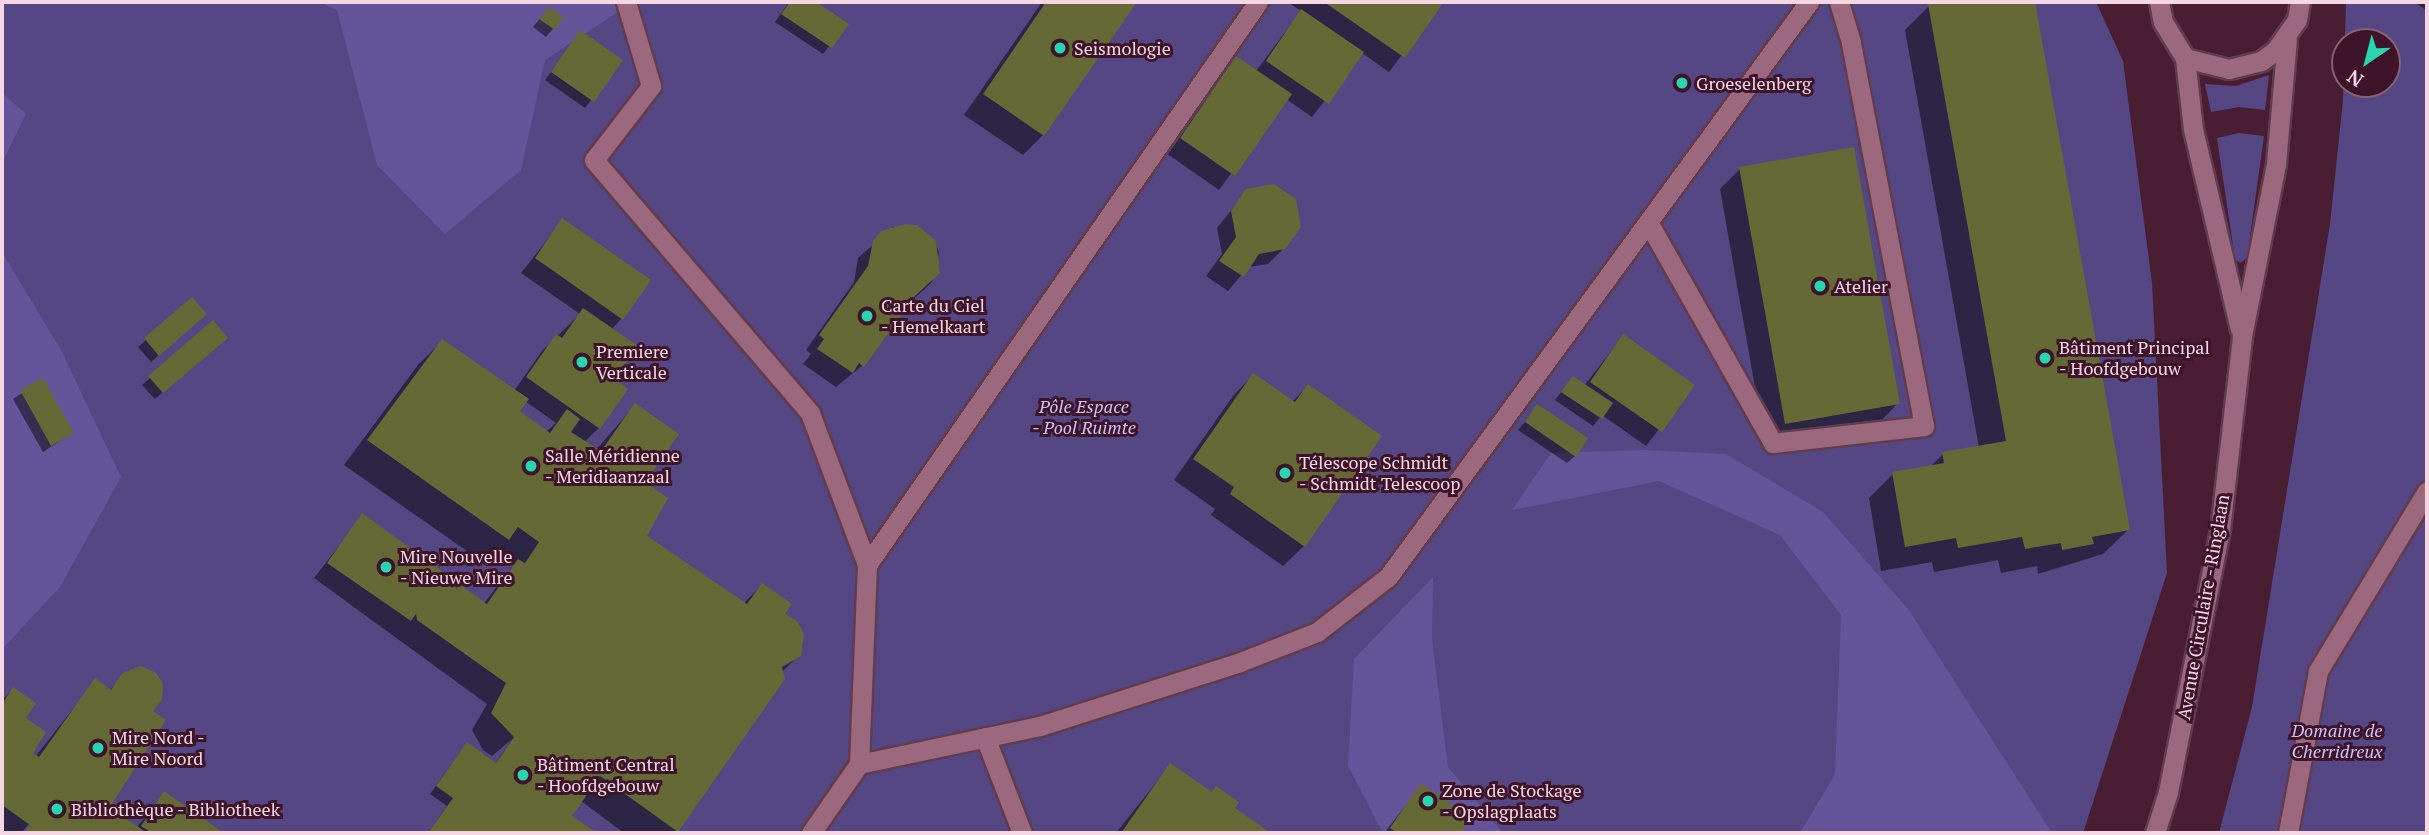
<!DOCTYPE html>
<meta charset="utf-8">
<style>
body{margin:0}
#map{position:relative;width:2429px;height:835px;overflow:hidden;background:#491e33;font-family:"PT Serif",serif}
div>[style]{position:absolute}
.green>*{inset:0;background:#544784}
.forest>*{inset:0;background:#64559b}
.shadow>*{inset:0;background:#0007}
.building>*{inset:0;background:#656936}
.roads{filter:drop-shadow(2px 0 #613c4f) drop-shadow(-2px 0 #613c4f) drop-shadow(0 2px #613c4f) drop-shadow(0 -2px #613c4f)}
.service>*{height:19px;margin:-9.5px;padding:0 9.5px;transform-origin:9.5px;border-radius:9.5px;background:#9b687e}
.tertiary>*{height:19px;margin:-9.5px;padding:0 9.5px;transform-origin:9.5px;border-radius:9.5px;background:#9b687e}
.dots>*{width:19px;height:19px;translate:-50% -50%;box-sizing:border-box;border:4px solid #3e1429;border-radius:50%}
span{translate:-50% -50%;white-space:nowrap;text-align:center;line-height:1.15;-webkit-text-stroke:6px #3e1429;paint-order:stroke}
.poi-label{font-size:18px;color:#f5d7e3}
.left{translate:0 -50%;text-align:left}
.park-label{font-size:18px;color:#cbc1fd;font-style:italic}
.street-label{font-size:18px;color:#f5d7e3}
.frame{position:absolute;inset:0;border:4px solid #f5d7e3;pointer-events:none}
.north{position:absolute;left:2331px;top:28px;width:70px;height:70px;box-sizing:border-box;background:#3e1429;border:2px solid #876273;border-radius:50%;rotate:215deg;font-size:19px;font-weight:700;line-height:28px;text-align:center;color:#f5d7e3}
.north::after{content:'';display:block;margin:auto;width:24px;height:32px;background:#29d5ac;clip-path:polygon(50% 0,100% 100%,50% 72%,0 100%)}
</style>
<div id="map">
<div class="green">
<i style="clip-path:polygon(2px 2px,2096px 2px,2123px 61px,2152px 283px,2167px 573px,2083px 833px,2px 833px)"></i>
<i style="clip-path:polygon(evenodd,2346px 2px,2427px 2px,2427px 833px,2219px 833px,2252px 707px,2330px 224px,2343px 100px,2346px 2px,2345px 42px,2387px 42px,2387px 84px,2345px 84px,2345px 42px)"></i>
<i style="clip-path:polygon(2269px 75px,2265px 110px,2239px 107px,2211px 112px,2205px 84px,2236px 86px)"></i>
<i style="clip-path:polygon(2239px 133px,2264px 136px,2247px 258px,2240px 263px,2235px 259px,2217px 138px)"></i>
</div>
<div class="forest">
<i style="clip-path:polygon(320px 2px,633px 2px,545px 60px,521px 170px,445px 234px,377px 165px,337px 10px)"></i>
<i style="clip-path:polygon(2px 93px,26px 114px,2px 163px)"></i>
<i style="clip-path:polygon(2px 252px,61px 350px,121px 477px,60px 587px,2px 649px)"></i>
<i style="clip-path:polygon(1644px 450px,1726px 454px,1823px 512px,1908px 609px,2052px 833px,1800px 833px,1835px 774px,1841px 615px,1780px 535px,1659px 481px,1512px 510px,1551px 453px)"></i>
<i style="clip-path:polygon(1433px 577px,1432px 639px,1448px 767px,1503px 833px,1383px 833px,1348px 766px,1354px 659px)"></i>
</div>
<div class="shadow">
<i style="clip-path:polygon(789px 2px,813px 2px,846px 24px,823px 54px,775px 22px)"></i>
<i style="clip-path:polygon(1042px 2px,1135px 2px,1043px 135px,1023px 155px,964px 115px)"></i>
<i style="clip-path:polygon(1288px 2px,1440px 4px,1389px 72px,1362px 53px,1312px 117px,1286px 99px,1219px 190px,1166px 153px,1237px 58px,1256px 71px,1301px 11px)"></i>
<i style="clip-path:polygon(1950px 2px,2034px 2px,2128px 530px,2103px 554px,2038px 574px,2037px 566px,2001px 573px,1998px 560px,1934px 572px,1932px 562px,1881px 571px,1869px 498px,1893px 474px,1929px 468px,1943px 454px,1979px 448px,1905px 30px,1929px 6px)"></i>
<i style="clip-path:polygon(2427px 2px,2427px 11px,2416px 3px,2417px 2px)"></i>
<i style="clip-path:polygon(542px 16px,562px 18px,546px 37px,533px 27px)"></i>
<i style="clip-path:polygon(581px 32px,621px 60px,585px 108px,545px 80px)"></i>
<i style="clip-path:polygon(1740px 169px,1898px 403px,1878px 424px,1765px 444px,1720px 189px)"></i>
<i style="clip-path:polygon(1247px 191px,1284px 248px,1268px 264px,1248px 267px,1228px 291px,1206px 276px,1222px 254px,1217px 228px)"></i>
<i style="clip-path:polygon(evenodd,562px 221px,622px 318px,611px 330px,612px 380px,599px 428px,584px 442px,596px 450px,635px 405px,644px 536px,743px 604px,762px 585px,782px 615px,795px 622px,803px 642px,799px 655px,782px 672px,675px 833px,624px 833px,581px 801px,570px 817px,594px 833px,428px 833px,447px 806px,430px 794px,460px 752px,467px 745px,495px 764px,512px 739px,492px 756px,483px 750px,472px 730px,487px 704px,314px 578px,363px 515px,484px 603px,514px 565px,495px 552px,484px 563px,344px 465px,418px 365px,442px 341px,514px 391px,542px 351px,580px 314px,521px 273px,562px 221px,525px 401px,556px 423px,546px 432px,518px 411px,525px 401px)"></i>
<i style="clip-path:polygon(893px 227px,916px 227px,935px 242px,939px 252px,932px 282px,907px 305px,863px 365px,836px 387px,803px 364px,811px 354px,806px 350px,854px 282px,858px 258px)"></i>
<i style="clip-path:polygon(197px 321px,151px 362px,138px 347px,146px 340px)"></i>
<i style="clip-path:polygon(213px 323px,218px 345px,155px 399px,142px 385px)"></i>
<i style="clip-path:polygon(1623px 336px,1693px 385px,1646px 446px,1602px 415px,1593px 426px,1555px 400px,1573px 378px,1584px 386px)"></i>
<i style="clip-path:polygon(1253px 375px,1292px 402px,1308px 386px,1304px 546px,1283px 566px,1211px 515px,1215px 509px,1174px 480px,1233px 396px)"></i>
<i style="clip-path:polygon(42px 380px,72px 433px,43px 452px,13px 399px)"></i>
<i style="clip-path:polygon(1538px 406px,1575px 456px,1567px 463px,1518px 430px)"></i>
<i style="clip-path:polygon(evenodd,129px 670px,151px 712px,108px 807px,136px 828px,164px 794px,221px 833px,2px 833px,2px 700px,13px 689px,30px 753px,35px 757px,95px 681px,109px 691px,129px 670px,31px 821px,35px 821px,26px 833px,23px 831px,31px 821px)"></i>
<i style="clip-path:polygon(1170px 765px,1233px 808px,1268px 833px,1116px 833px)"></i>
<i style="clip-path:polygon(1421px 786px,1469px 818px,1459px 833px,1384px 833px)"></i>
</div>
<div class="building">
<i style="clip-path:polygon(790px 2px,816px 2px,849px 24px,832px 48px,781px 14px)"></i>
<i style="clip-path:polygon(1046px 2px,1137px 2px,1044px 136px,983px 94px)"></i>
<i style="clip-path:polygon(1324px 2px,1440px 2px,1443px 3px,1405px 58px)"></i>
<i style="clip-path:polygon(1940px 2px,2035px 2px,2130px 530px,2092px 537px,2094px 544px,2062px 550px,2061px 543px,2025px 549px,2022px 537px,1958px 548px,1956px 538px,1905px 547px,1892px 472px,1944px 463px,1942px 452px,2006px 441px,1928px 4px)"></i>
<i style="clip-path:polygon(549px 7px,564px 17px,555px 30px,539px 19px)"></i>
<i style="clip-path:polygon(1301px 9px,1364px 52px,1329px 104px,1266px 61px)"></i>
<i style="clip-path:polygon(580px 30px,623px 60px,594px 102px,551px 72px)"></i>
<i style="clip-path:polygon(1236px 56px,1292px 94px,1235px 176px,1180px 138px)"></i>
<i style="clip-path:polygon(1854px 147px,1900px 404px,1785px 424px,1739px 167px)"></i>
<i style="clip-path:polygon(1274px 184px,1296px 199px,1301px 227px,1285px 249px,1259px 254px,1244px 277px,1219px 261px,1236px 237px,1231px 211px,1246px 189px)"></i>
<i style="clip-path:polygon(562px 218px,651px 280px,623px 320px,535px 258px)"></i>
<i style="clip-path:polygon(905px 224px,917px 225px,936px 241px,940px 273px,915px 296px,864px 367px,859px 363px,853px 373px,817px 349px,824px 339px,819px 335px,868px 266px,873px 241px,881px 231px)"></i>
<i style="clip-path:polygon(192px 297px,207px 314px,159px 356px,144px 338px)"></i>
<i style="clip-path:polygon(583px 308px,638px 346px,614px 379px,628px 389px,600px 429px,526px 377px,556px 334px,562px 338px)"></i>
<i style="clip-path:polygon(213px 320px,228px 338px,163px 393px,148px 376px)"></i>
<i style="clip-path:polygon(1623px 334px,1695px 385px,1662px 432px,1590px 382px)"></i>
<i style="clip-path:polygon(442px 339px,529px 399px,520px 411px,550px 433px,567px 409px,580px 419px,571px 432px,601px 451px,635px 403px,679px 434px,645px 482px,668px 498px,647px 536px,747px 604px,762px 583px,792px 604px,785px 614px,797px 621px,804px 634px,801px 656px,782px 667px,785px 679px,678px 832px,600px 776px,572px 816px,597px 833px,428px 833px,453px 798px,436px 786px,467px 742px,496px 763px,514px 737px,491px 713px,506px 683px,417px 620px,416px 614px,411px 621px,327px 563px,362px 513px,487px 604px,518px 559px,525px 563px,539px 542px,518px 527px,509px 540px,367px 440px)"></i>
<i style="clip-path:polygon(1253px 373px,1295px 402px,1308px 384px,1382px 436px,1305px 547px,1230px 494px,1234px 487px,1193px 459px)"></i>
<i style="clip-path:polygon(1573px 376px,1613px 403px,1602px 419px,1561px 392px)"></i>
<i style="clip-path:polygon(43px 378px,74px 433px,51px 446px,20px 390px)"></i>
<i style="clip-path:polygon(1537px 404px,1588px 438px,1576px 457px,1525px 422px)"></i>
<i style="clip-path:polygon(141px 666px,156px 673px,163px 684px,162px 700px,153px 711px,166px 720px,110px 807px,147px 833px,24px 833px,30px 825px,2px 805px,2px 704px,13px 687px,36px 703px,26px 718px,46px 732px,33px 753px,39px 757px,95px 678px,111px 690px,122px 673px)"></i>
<i style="clip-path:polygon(1170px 763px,1212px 792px,1216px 786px,1239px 802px,1235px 808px,1271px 833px,1121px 833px)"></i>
<i style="clip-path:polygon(1421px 783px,1471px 818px,1461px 833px,1398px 833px,1390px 828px)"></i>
<i style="clip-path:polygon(164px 791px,224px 833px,152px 833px,141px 826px)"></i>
</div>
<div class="roads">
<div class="service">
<i style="left:626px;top:2px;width:88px;rotate:73.4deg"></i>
<i style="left:651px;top:86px;width:93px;rotate:127.6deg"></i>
<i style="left:594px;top:160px;width:333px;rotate:49.5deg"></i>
<i style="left:810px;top:413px;width:162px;rotate:69.4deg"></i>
<i style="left:867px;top:565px;width:199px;rotate:92.3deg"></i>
<i style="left:1648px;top:222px;width:254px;rotate:60.5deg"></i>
<i style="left:1773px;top:443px;width:152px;rotate:-6.4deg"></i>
<i style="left:1924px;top:426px;width:391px;rotate:-100.8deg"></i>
<i style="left:1851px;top:42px;width:42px;rotate:-106.7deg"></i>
<i style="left:867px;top:565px;width:685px;rotate:-55.22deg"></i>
<i style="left:985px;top:737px;width:103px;rotate:68.9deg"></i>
<i style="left:811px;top:833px;width:84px;rotate:-55.2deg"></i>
<i style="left:859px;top:764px;width:185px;rotate:-11.9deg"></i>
<i style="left:1040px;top:726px;width:210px;rotate:-17.7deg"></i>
<i style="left:1240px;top:662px;width:83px;rotate:-21.3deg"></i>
<i style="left:1317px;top:632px;width:90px;rotate:-37.8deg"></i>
<i style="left:1388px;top:577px;width:713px;rotate:-53.79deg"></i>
<i style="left:2288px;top:833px;width:165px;rotate:-79.5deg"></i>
<i style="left:2318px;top:671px;width:210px;rotate:-58.8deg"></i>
</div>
<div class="tertiary">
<i style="left:2159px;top:2px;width:20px;rotate:79deg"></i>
<i style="left:2163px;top:22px;width:42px;rotate:58.6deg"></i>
<i style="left:2185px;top:58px;width:45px;rotate:14deg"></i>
<i style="left:2229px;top:69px;width:33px;rotate:-14deg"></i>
<i style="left:2261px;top:61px;width:17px;rotate:-36deg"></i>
<i style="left:2275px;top:51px;width:38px;rotate:-55deg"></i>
<i style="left:2297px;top:20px;width:18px;rotate:-81deg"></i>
<i style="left:2185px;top:58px;width:71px;rotate:83.6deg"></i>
<i style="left:2193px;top:129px;width:205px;rotate:76.8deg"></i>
<i style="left:2155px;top:833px;width:43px;rotate:-72.4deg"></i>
<i style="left:2168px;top:792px;width:267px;rotate:-78.8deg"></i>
<i style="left:2220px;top:530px;width:195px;rotate:-83.5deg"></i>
<i style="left:2242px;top:336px;width:175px;rotate:-78.8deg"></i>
<i style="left:2276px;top:164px;width:125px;rotate:-85deg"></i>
</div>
</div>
<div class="dots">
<i style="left:1060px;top:48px;background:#29d5ac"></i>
<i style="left:1682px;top:83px;background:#29d5ac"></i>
<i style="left:1820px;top:286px;background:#29d5ac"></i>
<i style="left:867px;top:316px;background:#29d5ac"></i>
<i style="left:2045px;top:358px;background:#29d5ac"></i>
<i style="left:582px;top:362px;background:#29d5ac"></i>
<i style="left:531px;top:466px;background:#29d5ac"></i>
<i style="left:1285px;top:473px;background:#29d5ac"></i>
<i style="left:386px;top:567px;background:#29d5ac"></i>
<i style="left:98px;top:748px;background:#29d5ac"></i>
<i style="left:523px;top:775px;background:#29d5ac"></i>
<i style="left:1428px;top:801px;background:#29d5ac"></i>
<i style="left:57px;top:809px;background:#29d5ac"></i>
</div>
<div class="poi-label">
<span class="left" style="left:1074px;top:48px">Seismologie</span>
<span class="left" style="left:1696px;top:83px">Groeselenberg</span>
<span class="left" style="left:1834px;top:286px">Atelier</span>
<span class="left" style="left:881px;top:316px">Carte du Ciel<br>- Hemelkaart</span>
<span class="left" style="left:2059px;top:358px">Bâtiment Principal<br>- Hoofdgebouw</span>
<span class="left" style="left:596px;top:362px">Premiere<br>Verticale</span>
<span class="left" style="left:545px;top:466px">Salle Méridienne<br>- Meridiaanzaal</span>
<span class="left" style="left:1299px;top:473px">Télescope Schmidt<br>- Schmidt Telescoop</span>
<span class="left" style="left:400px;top:567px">Mire Nouvelle<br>- Nieuwe Mire</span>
<span class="left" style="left:112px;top:748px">Mire Nord -<br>Mire Noord</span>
<span class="left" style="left:537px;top:775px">Bâtiment Central<br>- Hoofdgebouw</span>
<span class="left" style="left:1442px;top:801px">Zone de Stockage<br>- Opslagplaats</span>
<span class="left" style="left:71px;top:809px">Bibliothèque - Bibliotheek</span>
</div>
<div class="park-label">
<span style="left:1084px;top:417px">Pôle Espace<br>- Pool Ruimte</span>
<span style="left:2337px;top:741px">Domaine de<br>Cherridreux</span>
</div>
<div class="street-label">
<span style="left:2203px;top:607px;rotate:-80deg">Avenue Circulaire - Ringlaan</span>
</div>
<div class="frame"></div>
<div class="north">N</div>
</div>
